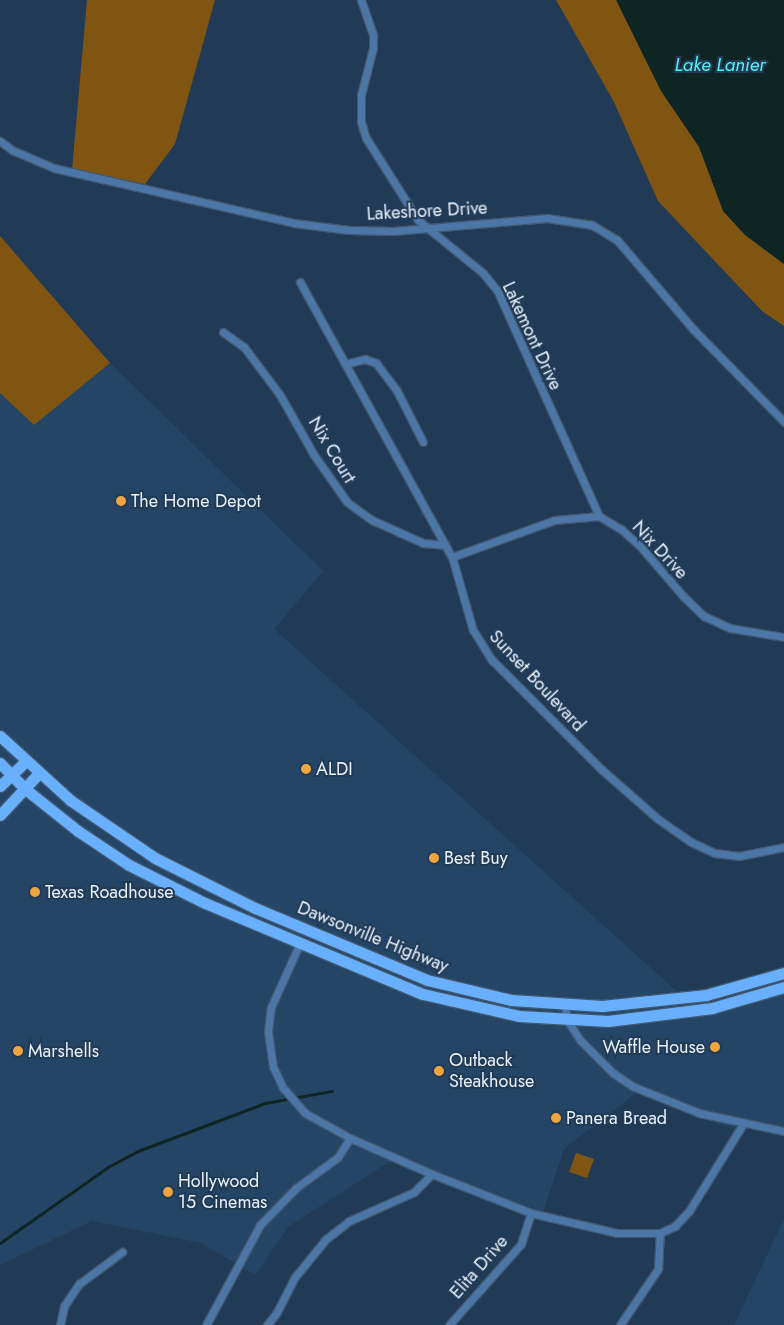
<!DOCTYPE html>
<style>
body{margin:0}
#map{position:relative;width:784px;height:1325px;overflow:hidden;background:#213b57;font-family:Jost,sans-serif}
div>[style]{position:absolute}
.built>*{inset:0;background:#254566}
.green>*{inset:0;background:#805512}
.water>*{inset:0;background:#0f2524}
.stream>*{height:2.5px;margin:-1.25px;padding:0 1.25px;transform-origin:1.25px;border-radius:1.25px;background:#0f2524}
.roads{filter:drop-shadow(1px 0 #415871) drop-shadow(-1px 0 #415871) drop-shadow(0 1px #415871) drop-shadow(0 -1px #415871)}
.minor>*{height:7px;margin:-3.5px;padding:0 3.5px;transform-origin:3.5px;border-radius:3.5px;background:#4b76a6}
.primary>*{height:11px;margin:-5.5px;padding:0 5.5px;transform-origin:5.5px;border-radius:5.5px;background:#68b0fd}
.dots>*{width:14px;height:14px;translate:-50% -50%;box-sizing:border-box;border:2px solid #213b57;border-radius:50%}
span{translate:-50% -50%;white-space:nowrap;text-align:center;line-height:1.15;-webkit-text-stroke:4px #213b57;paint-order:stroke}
.street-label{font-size:18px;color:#e8f1fc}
.poi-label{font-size:18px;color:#e8f1fc}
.left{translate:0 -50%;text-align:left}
.right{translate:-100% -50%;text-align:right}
.water-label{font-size:19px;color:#4ef3ed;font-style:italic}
</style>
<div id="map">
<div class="built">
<i style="clip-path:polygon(110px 363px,323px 571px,274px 629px,692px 1005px,736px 998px,784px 983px,784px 1131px,724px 1126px,637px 1092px,564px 1149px,543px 1212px,395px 1158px,288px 1227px,255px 1275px,201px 1243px,92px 1221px,0 1265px,0 393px,34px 424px)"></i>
<i style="clip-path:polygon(784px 1219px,784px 1325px,734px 1325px)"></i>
</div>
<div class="green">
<i style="clip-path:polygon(87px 0,215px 0,175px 144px,145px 184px,72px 170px)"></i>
<i style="clip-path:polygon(556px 0,621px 0,784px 256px,784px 326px,762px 311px,658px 201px,614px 102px)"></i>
<i style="clip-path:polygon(0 236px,110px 363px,34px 425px,0 393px)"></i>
<i style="clip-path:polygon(576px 1153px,594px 1159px,587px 1178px,569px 1172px)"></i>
</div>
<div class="water">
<i style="clip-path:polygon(616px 0,784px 0,784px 264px,745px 235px,723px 211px,699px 147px,661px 91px)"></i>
</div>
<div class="stream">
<i style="left:0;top:1243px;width:132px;rotate:-35.1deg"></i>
<i style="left:108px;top:1167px;width:34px;rotate:-28deg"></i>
<i style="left:138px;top:1151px;width:136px;rotate:-20.7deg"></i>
<i style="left:265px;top:1103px;width:68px;rotate:-10.2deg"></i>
</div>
<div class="roads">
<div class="minor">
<i style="left:361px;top:0;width:37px;rotate:71deg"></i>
<i style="left:373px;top:35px;width:13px;rotate:90deg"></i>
<i style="left:373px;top:48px;width:49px;rotate:104.3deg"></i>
<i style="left:361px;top:95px;width:27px;rotate:90deg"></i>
<i style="left:361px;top:122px;width:17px;rotate:73deg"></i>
<i style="left:366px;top:138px;width:97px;rotate:57.6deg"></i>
<i style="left:418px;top:220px;width:84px;rotate:39.2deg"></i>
<i style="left:483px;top:273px;width:22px;rotate:51deg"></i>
<i style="left:497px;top:290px;width:248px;rotate:65.7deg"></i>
<i style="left:0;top:141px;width:15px;rotate:37deg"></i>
<i style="left:12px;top:150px;width:46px;rotate:23.2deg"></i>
<i style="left:54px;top:168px;width:246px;rotate:12.9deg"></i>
<i style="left:294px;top:223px;width:55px;rotate:7.3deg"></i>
<i style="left:349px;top:230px;width:44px;rotate:1.3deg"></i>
<i style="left:393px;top:231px;width:155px;rotate:-4.8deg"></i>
<i style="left:547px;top:218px;width:46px;rotate:8.8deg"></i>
<i style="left:592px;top:225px;width:29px;rotate:31deg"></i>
<i style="left:617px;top:240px;width:118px;rotate:49.5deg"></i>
<i style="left:694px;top:330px;width:129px;rotate:45.6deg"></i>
<i style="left:300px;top:282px;width:314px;rotate:61.1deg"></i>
<i style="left:452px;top:557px;width:76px;rotate:74deg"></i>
<i style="left:473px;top:630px;width:36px;rotate:58deg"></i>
<i style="left:492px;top:660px;width:154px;rotate:45deg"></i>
<i style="left:601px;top:769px;width:76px;rotate:41.3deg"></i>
<i style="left:658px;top:819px;width:40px;rotate:34.9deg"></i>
<i style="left:691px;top:842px;width:26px;rotate:25deg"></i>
<i style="left:715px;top:853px;width:24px;rotate:7deg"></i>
<i style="left:739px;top:856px;width:46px;rotate:-11.3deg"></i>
<i style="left:223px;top:332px;width:26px;rotate:36deg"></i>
<i style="left:244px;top:347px;width:60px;rotate:53.1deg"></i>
<i style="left:280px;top:395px;width:69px;rotate:60.5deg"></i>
<i style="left:314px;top:455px;width:57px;rotate:54.9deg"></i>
<i style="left:347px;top:502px;width:31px;rotate:36deg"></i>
<i style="left:372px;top:520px;width:56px;rotate:24.3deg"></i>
<i style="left:423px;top:543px;width:21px;rotate:5deg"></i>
<i style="left:345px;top:364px;width:21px;rotate:-14deg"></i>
<i style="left:365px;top:359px;width:12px;rotate:20deg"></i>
<i style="left:376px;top:363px;width:35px;rotate:53deg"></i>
<i style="left:397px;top:391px;width:57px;rotate:63deg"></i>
<i style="left:452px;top:557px;width:109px;rotate:-19.8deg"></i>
<i style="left:555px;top:520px;width:44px;rotate:-5.2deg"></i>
<i style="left:599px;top:516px;width:26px;rotate:31deg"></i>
<i style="left:621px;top:529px;width:25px;rotate:42deg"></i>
<i style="left:640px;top:546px;width:66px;rotate:49.3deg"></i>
<i style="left:683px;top:596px;width:29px;rotate:44deg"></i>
<i style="left:704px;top:616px;width:29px;rotate:25deg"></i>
<i style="left:730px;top:628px;width:55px;rotate:9.5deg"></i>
<i style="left:565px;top:1005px;width:15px;rotate:82deg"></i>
<i style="left:567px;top:1020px;width:24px;rotate:57deg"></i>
<i style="left:580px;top:1040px;width:47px;rotate:45deg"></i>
<i style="left:613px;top:1073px;width:23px;rotate:34deg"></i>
<i style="left:632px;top:1086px;width:72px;rotate:21.9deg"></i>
<i style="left:699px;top:1113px;width:87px;rotate:12deg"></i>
<i style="left:432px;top:1174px;width:106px;rotate:21.5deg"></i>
<i style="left:531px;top:1213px;width:33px;rotate:108deg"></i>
<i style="left:521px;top:1244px;width:108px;rotate:131.6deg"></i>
<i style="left:531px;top:1213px;width:88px;rotate:13.1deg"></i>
<i style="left:617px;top:1233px;width:43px"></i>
<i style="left:60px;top:1325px;width:19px;rotate:-78deg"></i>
<i style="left:64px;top:1306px;width:27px;rotate:-56deg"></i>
<i style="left:79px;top:1284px;width:54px;rotate:-36.7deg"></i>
<i style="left:206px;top:1325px;width:114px;rotate:-61.6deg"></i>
<i style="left:260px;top:1225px;width:52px;rotate:-45.8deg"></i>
<i style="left:296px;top:1188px;width:52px;rotate:-36.4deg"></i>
<i style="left:338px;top:1157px;width:22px;rotate:-58deg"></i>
<i style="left:267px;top:1325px;width:16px;rotate:-52deg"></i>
<i style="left:277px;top:1312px;width:39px;rotate:-63deg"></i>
<i style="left:295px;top:1277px;width:49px;rotate:-50.8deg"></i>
<i style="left:326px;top:1239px;width:29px;rotate:-38deg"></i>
<i style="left:349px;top:1221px;width:71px;rotate:-24deg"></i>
<i style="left:414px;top:1192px;width:25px;rotate:-45deg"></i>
<i style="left:432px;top:1174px;width:90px;rotate:-156.3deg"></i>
<i style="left:350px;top:1138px;width:51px;rotate:-150.9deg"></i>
<i style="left:305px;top:1113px;width:33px;rotate:-131deg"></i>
<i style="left:283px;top:1088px;width:23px;rotate:-115deg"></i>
<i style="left:273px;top:1067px;width:36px;rotate:-98deg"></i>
<i style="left:268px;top:1031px;width:24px;rotate:-83deg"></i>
<i style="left:271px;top:1007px;width:70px;rotate:-65.6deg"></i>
<i style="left:620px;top:1325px;width:68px;rotate:-55.8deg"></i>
<i style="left:658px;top:1269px;width:36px;rotate:-87deg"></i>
<i style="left:660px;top:1233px;width:17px;rotate:-25deg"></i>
<i style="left:675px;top:1226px;width:21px;rotate:-47deg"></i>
<i style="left:689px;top:1211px;width:102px;rotate:-58.2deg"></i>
</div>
<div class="primary">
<i style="left:0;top:736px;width:95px;rotate:42.4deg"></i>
<i style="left:70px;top:800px;width:103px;rotate:34.3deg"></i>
<i style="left:155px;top:858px;width:112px;rotate:26.6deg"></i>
<i style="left:255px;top:908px;width:186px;rotate:22.7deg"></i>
<i style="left:427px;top:980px;width:86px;rotate:13.4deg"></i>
<i style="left:511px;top:1000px;width:91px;rotate:3.8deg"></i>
<i style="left:602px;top:1006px;width:105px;rotate:-6deg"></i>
<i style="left:706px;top:995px;width:81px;rotate:-15.8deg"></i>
<i style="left:0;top:763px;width:35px;rotate:46deg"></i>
<i style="left:24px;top:788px;width:69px;rotate:38.5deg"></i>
<i style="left:78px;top:831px;width:61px;rotate:33.7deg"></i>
<i style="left:129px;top:865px;width:85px;rotate:26.6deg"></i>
<i style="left:205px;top:903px;width:236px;rotate:22.7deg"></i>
<i style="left:423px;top:994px;width:98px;rotate:12.9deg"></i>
<i style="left:519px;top:1016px;width:89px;rotate:3.2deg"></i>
<i style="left:608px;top:1021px;width:105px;rotate:-7.1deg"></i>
<i style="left:712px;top:1008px;width:75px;rotate:-16.3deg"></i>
<i style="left:0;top:786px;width:36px;rotate:-44deg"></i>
<i style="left:0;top:815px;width:57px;rotate:-47.1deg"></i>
</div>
</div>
<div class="dots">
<i style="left:121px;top:501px;background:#f0a63e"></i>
<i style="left:306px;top:769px;background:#f0a63e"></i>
<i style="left:434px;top:858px;background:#f0a63e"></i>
<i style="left:35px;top:892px;background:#f0a63e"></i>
<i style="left:715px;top:1047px;background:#f0a63e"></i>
<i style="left:18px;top:1051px;background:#f0a63e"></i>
<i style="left:439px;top:1071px;background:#f0a63e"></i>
<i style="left:556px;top:1118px;background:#f0a63e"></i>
<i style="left:168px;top:1192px;background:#f0a63e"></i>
</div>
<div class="street-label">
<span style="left:427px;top:211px;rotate:-3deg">Lakeshore Drive</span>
<span style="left:532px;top:336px;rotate:65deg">Lakemont Drive</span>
<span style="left:332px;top:450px;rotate:59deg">Nix Court</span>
<span style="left:660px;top:550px;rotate:47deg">Nix Drive</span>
<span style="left:537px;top:681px;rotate:47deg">Sunset Boulevard</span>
<span style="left:373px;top:937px;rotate:22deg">Dawsonville Highway</span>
<span style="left:479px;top:1267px;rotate:-49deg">Elita Drive</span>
</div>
<div class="poi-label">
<span class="left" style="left:131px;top:501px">The Home Depot</span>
<span class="left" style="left:316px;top:769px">ALDI</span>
<span class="left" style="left:444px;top:858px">Best Buy</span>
<span class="left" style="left:45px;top:892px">Texas Roadhouse</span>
<span class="right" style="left:705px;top:1047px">Waffle House</span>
<span class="left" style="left:28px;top:1051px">Marshells</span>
<span class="left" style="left:449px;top:1071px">Outback<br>Steakhouse</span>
<span class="left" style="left:566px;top:1118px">Panera Bread</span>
<span class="left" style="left:178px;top:1192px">Hollywood<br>15 Cinemas</span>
</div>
<div class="water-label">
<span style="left:720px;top:65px">Lake Lanier</span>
</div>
</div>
